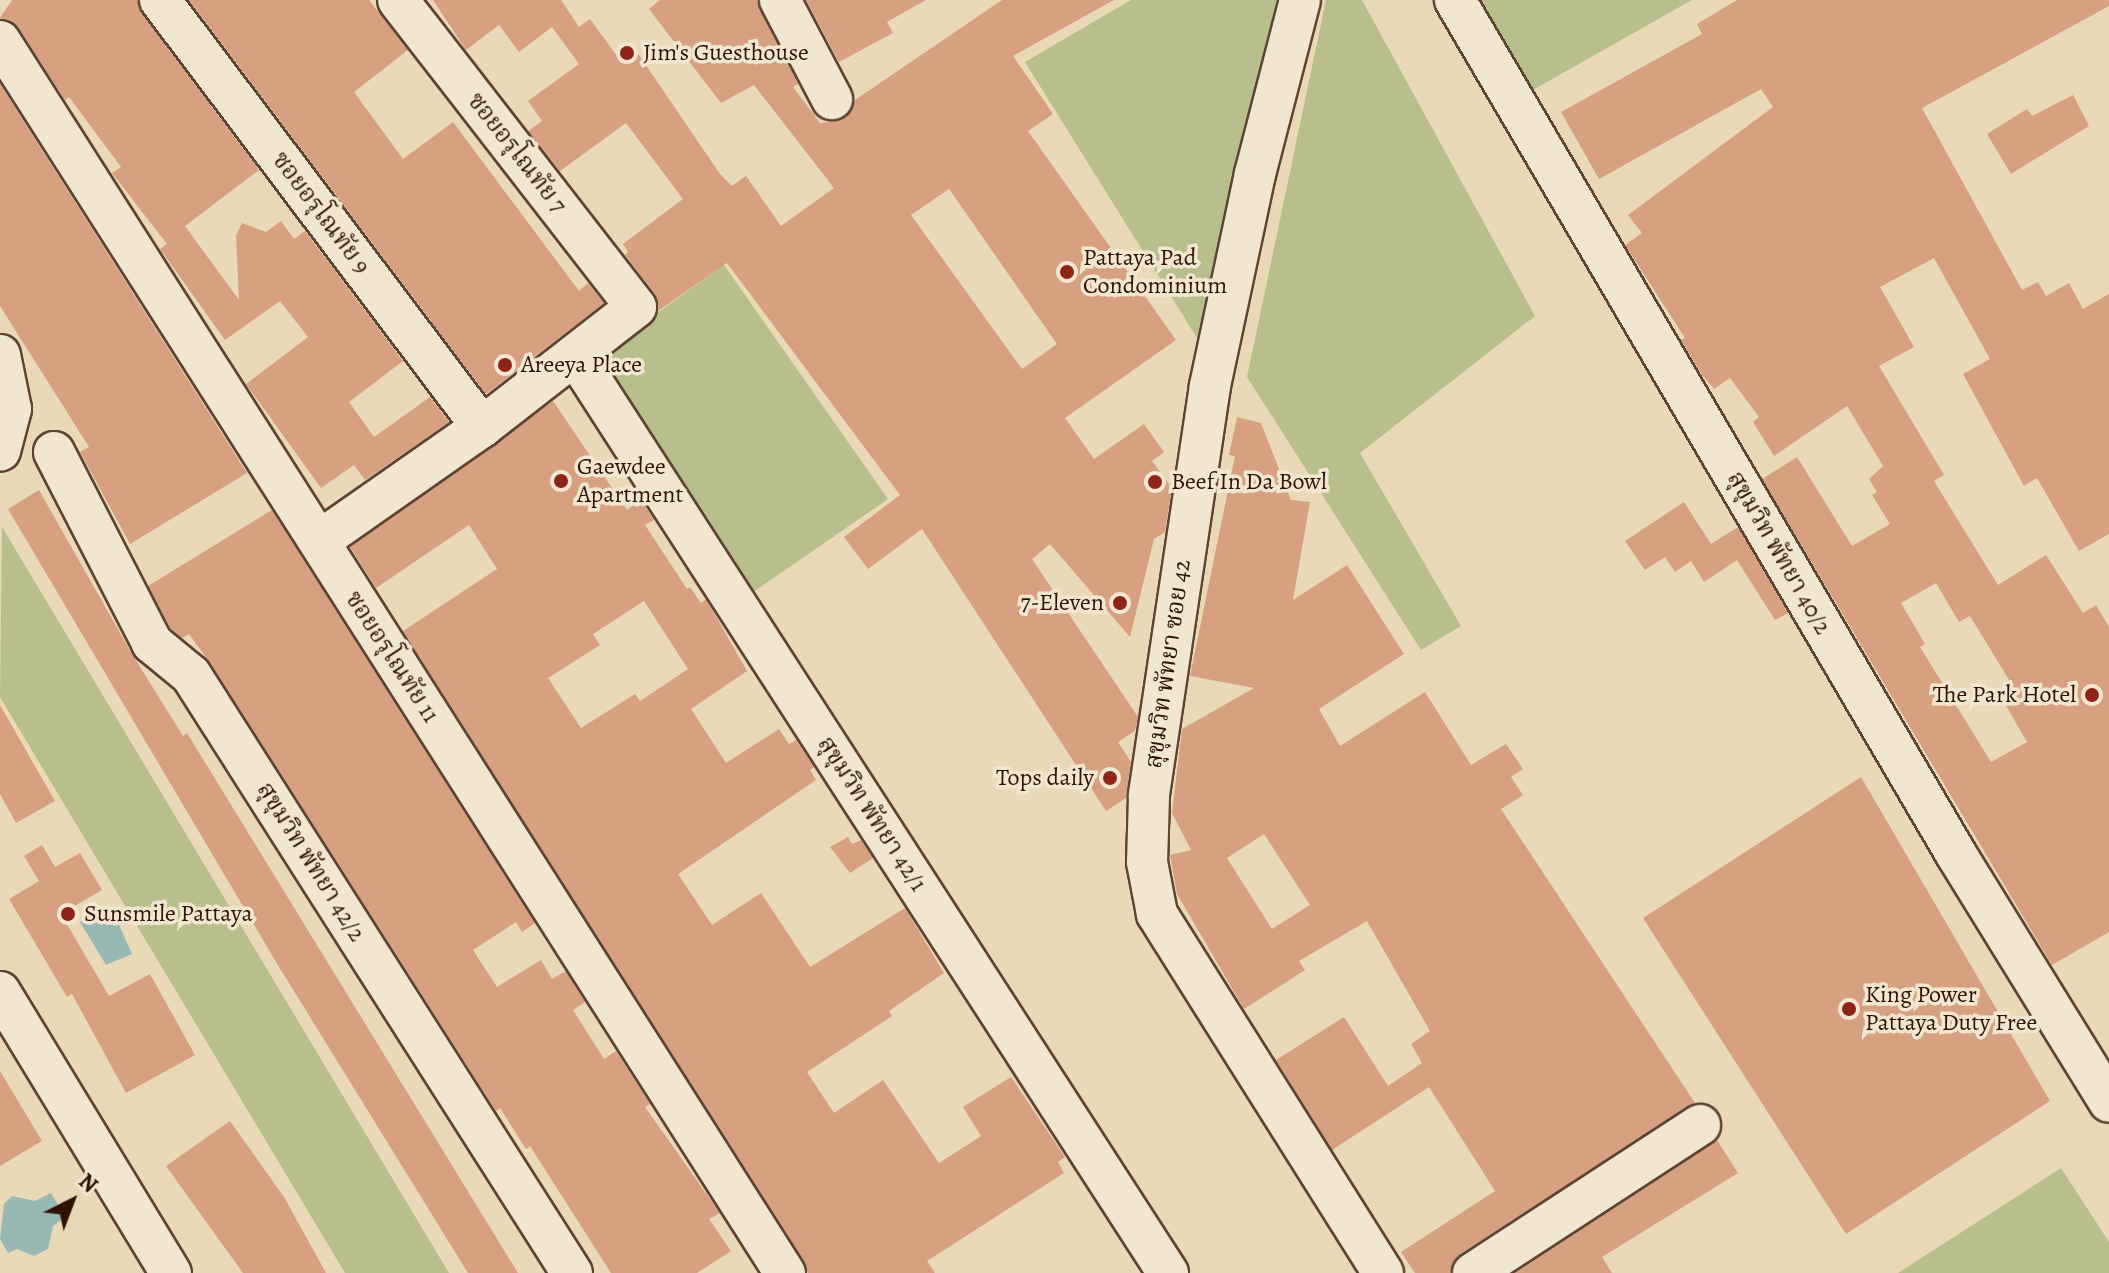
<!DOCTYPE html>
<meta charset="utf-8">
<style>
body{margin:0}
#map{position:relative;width:2109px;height:1273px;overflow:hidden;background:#e9d9b7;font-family:Alegreya,"Noto Serif Thai",serif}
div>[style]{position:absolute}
.green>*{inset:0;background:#b9be8d}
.water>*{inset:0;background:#98b9b3}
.building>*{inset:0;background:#d7a081}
.roads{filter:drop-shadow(2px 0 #5e4432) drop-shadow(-2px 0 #5e4432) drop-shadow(0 2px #5e4432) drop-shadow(0 -2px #5e4432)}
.minor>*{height:40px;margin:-20px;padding:0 20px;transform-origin:20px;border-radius:20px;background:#f1e6d0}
.dots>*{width:22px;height:22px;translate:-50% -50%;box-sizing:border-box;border:4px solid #f1e6d0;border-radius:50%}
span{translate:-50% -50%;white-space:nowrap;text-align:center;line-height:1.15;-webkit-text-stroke:7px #f1e6d0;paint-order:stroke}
.poi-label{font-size:24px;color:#301306}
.left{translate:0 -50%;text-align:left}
.right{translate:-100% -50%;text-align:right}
.street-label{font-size:24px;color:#301306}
.north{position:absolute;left:32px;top:1161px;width:80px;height:80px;-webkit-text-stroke:6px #f1e6d0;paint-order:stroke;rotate:42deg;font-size:22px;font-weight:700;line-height:32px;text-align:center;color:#301306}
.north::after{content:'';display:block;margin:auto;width:28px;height:36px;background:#301306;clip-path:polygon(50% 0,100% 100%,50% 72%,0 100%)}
</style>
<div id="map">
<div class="green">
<i style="clip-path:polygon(1131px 0,1284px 0,1197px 338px,1025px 62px)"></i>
<i style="clip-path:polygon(1326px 0,1362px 0,1535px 316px,1360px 453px,1461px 626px,1421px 650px,1247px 377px)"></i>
<i style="clip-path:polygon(1476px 0,1692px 0,1531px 91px)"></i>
<i style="clip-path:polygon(724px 265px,888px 499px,752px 593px,596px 357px)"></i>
<i style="clip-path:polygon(2px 527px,449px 1273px,345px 1273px,0 697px)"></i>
<i style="clip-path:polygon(2061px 1168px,2109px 1242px,2109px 1273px,1898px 1273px)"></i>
</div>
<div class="water">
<i style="clip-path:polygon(103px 908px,106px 913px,112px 909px,132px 954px,106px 965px,80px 922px)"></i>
<i style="clip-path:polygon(51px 1193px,65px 1217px,53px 1226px,48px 1249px,34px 1256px,17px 1249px,8px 1253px,0 1239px,4px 1204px,12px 1196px,35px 1201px)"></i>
</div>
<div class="building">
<i style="clip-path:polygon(12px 0,137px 0,142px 14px,259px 170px,185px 226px,239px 300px,236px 236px,242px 223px,266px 232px,281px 221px,294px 239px,305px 231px,403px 361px,349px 402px,374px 437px,430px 397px,449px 422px,365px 480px,354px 465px,321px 488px,246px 384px,308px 337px,280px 301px,225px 340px,160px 249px,167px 244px,112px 173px,121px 167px,69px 97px,65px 100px,19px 29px,0 18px)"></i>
<i style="clip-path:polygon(189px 0,369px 0,408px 50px,354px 92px,403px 159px,453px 122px,579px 291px,588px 283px,604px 303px,486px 394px)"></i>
<i style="clip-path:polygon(evenodd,433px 0,561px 0,579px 27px,590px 19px,622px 63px,637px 52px,720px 174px,732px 186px,746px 176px,781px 226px,834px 188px,754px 85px,721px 103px,649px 9px,660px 0,757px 0,798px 84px,793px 87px,820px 123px,843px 119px,855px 100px,1002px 0,1114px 0,1013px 56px,1053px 114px,1028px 131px,1176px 340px,1065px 418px,1094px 459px,1144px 424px,1164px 452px,1152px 461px,1172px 488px,1165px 532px,1154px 539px,1130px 637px,1050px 544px,1032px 559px,1138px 717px,1135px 731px,1118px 742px,1131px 762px,1126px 798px,1106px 811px,922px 529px,868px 569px,844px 537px,900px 495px,727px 263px,658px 311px,655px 294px,625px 255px,628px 252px,623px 244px,683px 199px,626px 123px,560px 171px,528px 131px,542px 121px,528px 101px,579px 64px,552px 27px,519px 52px,499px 25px,466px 50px,433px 0,949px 189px,1057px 344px,1022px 369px,911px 215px,949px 189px)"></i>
<i style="clip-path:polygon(806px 0,926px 0,887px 22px,893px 33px,839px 62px)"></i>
<i style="clip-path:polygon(evenodd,1737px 0,2109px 0,2109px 6px,1922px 108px,2022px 290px,2038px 282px,2046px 296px,2069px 283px,2083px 309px,2109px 294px,2109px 534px,2079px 551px,2037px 478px,2024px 486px,1963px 374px,1990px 359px,1934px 258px,1880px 287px,1914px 347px,1879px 366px,1944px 475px,1934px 481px,1998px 585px,2046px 555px,2083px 613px,2096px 605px,2109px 627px,2109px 932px,2052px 965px,1762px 479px,1797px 457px,1852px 546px,1890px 524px,1872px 495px,1877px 492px,1869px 479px,1883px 466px,1847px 406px,1774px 456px,1753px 422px,1759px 417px,1730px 378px,1714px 389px,1702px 375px,1681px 340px,1685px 338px,1625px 245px,1642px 233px,1628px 215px,1773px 107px,1761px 89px,1599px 179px,1561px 112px,1702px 34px,1697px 24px,1737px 0,1936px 583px,1959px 622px,1970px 616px,2014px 688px,2000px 695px,2027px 742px,1991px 762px,1920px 647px,1925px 644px,1901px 603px,1936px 583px)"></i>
<i style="clip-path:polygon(0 84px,247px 473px,130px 544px,80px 452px,89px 447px,0 306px)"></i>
<i style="clip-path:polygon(2073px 95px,2089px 126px,2011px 174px,1987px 134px,2027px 109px,2032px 116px)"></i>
<i style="clip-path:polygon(evenodd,553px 401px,627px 510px,641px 500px,654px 520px,645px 525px,687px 589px,690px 587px,701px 603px,706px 599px,747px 671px,691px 709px,726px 763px,779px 729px,789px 744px,796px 740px,814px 767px,810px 770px,816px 780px,678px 874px,712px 925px,761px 893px,810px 967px,905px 908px,944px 973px,889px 1011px,892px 1016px,807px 1072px,834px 1113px,883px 1080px,939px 1163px,981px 1136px,963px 1107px,1011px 1077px,1065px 1157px,1058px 1162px,1064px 1173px,927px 1261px,935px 1273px,808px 1273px,403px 631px,497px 569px,469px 525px,376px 588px,350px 547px,553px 401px,644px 601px,688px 669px,640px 701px,635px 694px,581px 728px,548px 678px,600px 645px,593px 634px,644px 601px)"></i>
<i style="clip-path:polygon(evenodd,1237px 417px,1261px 423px,1291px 500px,1310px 502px,1293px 600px,1347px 565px,1404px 654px,1319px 709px,1340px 746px,1425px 692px,1471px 765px,1506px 744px,1523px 769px,1511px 777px,1523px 795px,1501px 809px,1695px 1103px,1460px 1254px,1450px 1273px,1415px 1273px,1401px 1252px,1495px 1191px,1429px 1087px,1332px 1150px,1276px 1060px,1344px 1017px,1388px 1086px,1422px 1063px,1411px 1044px,1430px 1031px,1367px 921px,1299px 961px,1305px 970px,1244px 1009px,1177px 894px,1170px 855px,1191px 850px,1172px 813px,1182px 729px,1254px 688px,1190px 676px,1235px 456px,1229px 455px,1237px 417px,1264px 834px,1310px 905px,1272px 929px,1227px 858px,1264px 834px)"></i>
<i style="clip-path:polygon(39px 490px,132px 654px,183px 736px,187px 733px,518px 1273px,468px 1273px,276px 962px,8px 509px)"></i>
<i style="clip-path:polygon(1684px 502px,1711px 544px,1738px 527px,1788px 613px,1775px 620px,1737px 560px,1704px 582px,1691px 561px,1675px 572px,1665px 557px,1645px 570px,1625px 541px)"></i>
<i style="clip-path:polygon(272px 510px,535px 923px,522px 932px,516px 922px,473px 950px,497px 987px,541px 960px,552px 979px,566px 971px,585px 1002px,573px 1010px,604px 1059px,616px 1051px,650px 1104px,645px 1107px,720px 1213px,709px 1219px,731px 1251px,697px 1273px,611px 1273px,530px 1146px,526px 1149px,500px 1108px,496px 1111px,210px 663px,189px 634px,182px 638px,170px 628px,148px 586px)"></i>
<i style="clip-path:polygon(0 705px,55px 801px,16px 823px,0 794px)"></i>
<i style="clip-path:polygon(1861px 777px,2050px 1101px,1846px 1234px,1643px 918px)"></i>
<i style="clip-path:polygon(848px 837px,852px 844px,861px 840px,873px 858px,850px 873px,830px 847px)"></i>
<i style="clip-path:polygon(42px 845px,55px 867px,80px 853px,102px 890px,61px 914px,109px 996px,150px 974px,195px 1055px,126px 1093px,72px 994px,67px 997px,9px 899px,39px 881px,24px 856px)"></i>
<i style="clip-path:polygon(0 1071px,42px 1141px,0 1166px)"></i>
<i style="clip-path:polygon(230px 1121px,284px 1197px,326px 1273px,243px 1273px,166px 1166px)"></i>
<i style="clip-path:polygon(1717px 1140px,1738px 1173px,1602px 1257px,1612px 1273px,1515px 1273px)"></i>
</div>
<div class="roads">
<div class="minor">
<i style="left:160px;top:0;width:535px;rotate:52.98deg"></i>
<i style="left:780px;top:0;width:112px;rotate:62.3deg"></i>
<i style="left:1300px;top:0;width:180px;rotate:104.5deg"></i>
<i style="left:1255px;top:174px;width:217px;rotate:102deg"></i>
<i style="left:1210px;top:386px;width:415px;rotate:98.5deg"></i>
<i style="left:1149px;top:796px;width:66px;rotate:91.7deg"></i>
<i style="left:1147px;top:862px;width:53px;rotate:79.1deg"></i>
<i style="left:1157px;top:914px;width:424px;rotate:57.8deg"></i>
<i style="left:1455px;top:0;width:990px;rotate:59.6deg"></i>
<i style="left:1956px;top:854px;width:291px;rotate:58.3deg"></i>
<i style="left:0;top:41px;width:1461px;rotate:57.5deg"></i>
<i style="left:0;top:355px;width:55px;rotate:78.5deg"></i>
<i style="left:11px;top:409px;width:43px;rotate:104.7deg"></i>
<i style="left:575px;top:355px;width:1093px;rotate:57.14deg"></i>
<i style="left:54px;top:452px;width:215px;rotate:62.8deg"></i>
<i style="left:152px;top:643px;width:50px;rotate:39.4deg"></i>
<i style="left:191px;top:675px;width:709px;rotate:57.5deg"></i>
<i style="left:319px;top:541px;width:199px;rotate:-35deg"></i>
<i style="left:482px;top:427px;width:195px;rotate:-37.9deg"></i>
<i style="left:636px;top:307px;width:388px;rotate:-127.8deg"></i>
<i style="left:0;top:992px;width:329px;rotate:58.7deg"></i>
<i style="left:1473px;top:1273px;width:271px;rotate:-33.1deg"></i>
</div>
</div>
<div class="dots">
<i style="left:627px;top:53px;background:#8f2418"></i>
<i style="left:1067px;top:272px;background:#8f2418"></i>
<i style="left:505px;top:365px;background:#8f2418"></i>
<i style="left:561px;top:481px;background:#8f2418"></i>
<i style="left:1155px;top:482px;background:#8f2418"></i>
<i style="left:1120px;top:603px;background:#8f2418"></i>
<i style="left:2092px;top:695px;background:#8f2418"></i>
<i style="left:1110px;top:778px;background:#8f2418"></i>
<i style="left:68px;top:914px;background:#8f2418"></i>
<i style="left:1849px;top:1009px;background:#8f2418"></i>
</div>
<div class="poi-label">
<span class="left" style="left:643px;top:53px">Jim's Guesthouse</span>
<span class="left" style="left:1083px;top:272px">Pattaya Pad<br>Condominium</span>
<span class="left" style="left:521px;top:365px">Areeya Place</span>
<span class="left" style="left:577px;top:481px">Gaewdee<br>Apartment</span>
<span class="left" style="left:1171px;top:482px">Beef In Da Bowl</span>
<span class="right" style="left:1104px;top:603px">7-Eleven</span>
<span class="right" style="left:2076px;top:695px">The Park Hotel</span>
<span class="right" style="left:1094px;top:778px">Tops daily</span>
<span class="left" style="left:84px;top:914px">Sunsmile Pattaya</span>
<span class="left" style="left:1865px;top:1009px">King Power<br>Pattaya Duty Free</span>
</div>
<div class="street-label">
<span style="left:517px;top:153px;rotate:52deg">ซอยอรุโณทัย 7</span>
<span style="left:321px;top:213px;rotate:53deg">ซอยอรุโณทัย 9</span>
<span style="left:1779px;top:553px;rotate:60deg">สุขุมวิท พัทยา 40/2</span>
<span style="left:392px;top:657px;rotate:57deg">ซอยอรุโณทัย 11</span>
<span style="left:1168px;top:664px;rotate:-82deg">สุขุมวิท พัทยา ซอย 42</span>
<span style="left:872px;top:814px;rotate:57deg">สุขุมวิท พัทยา 42/1</span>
<span style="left:311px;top:862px;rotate:58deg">สุขุมวิท พัทยา 42/2</span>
</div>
<div class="north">N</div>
</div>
